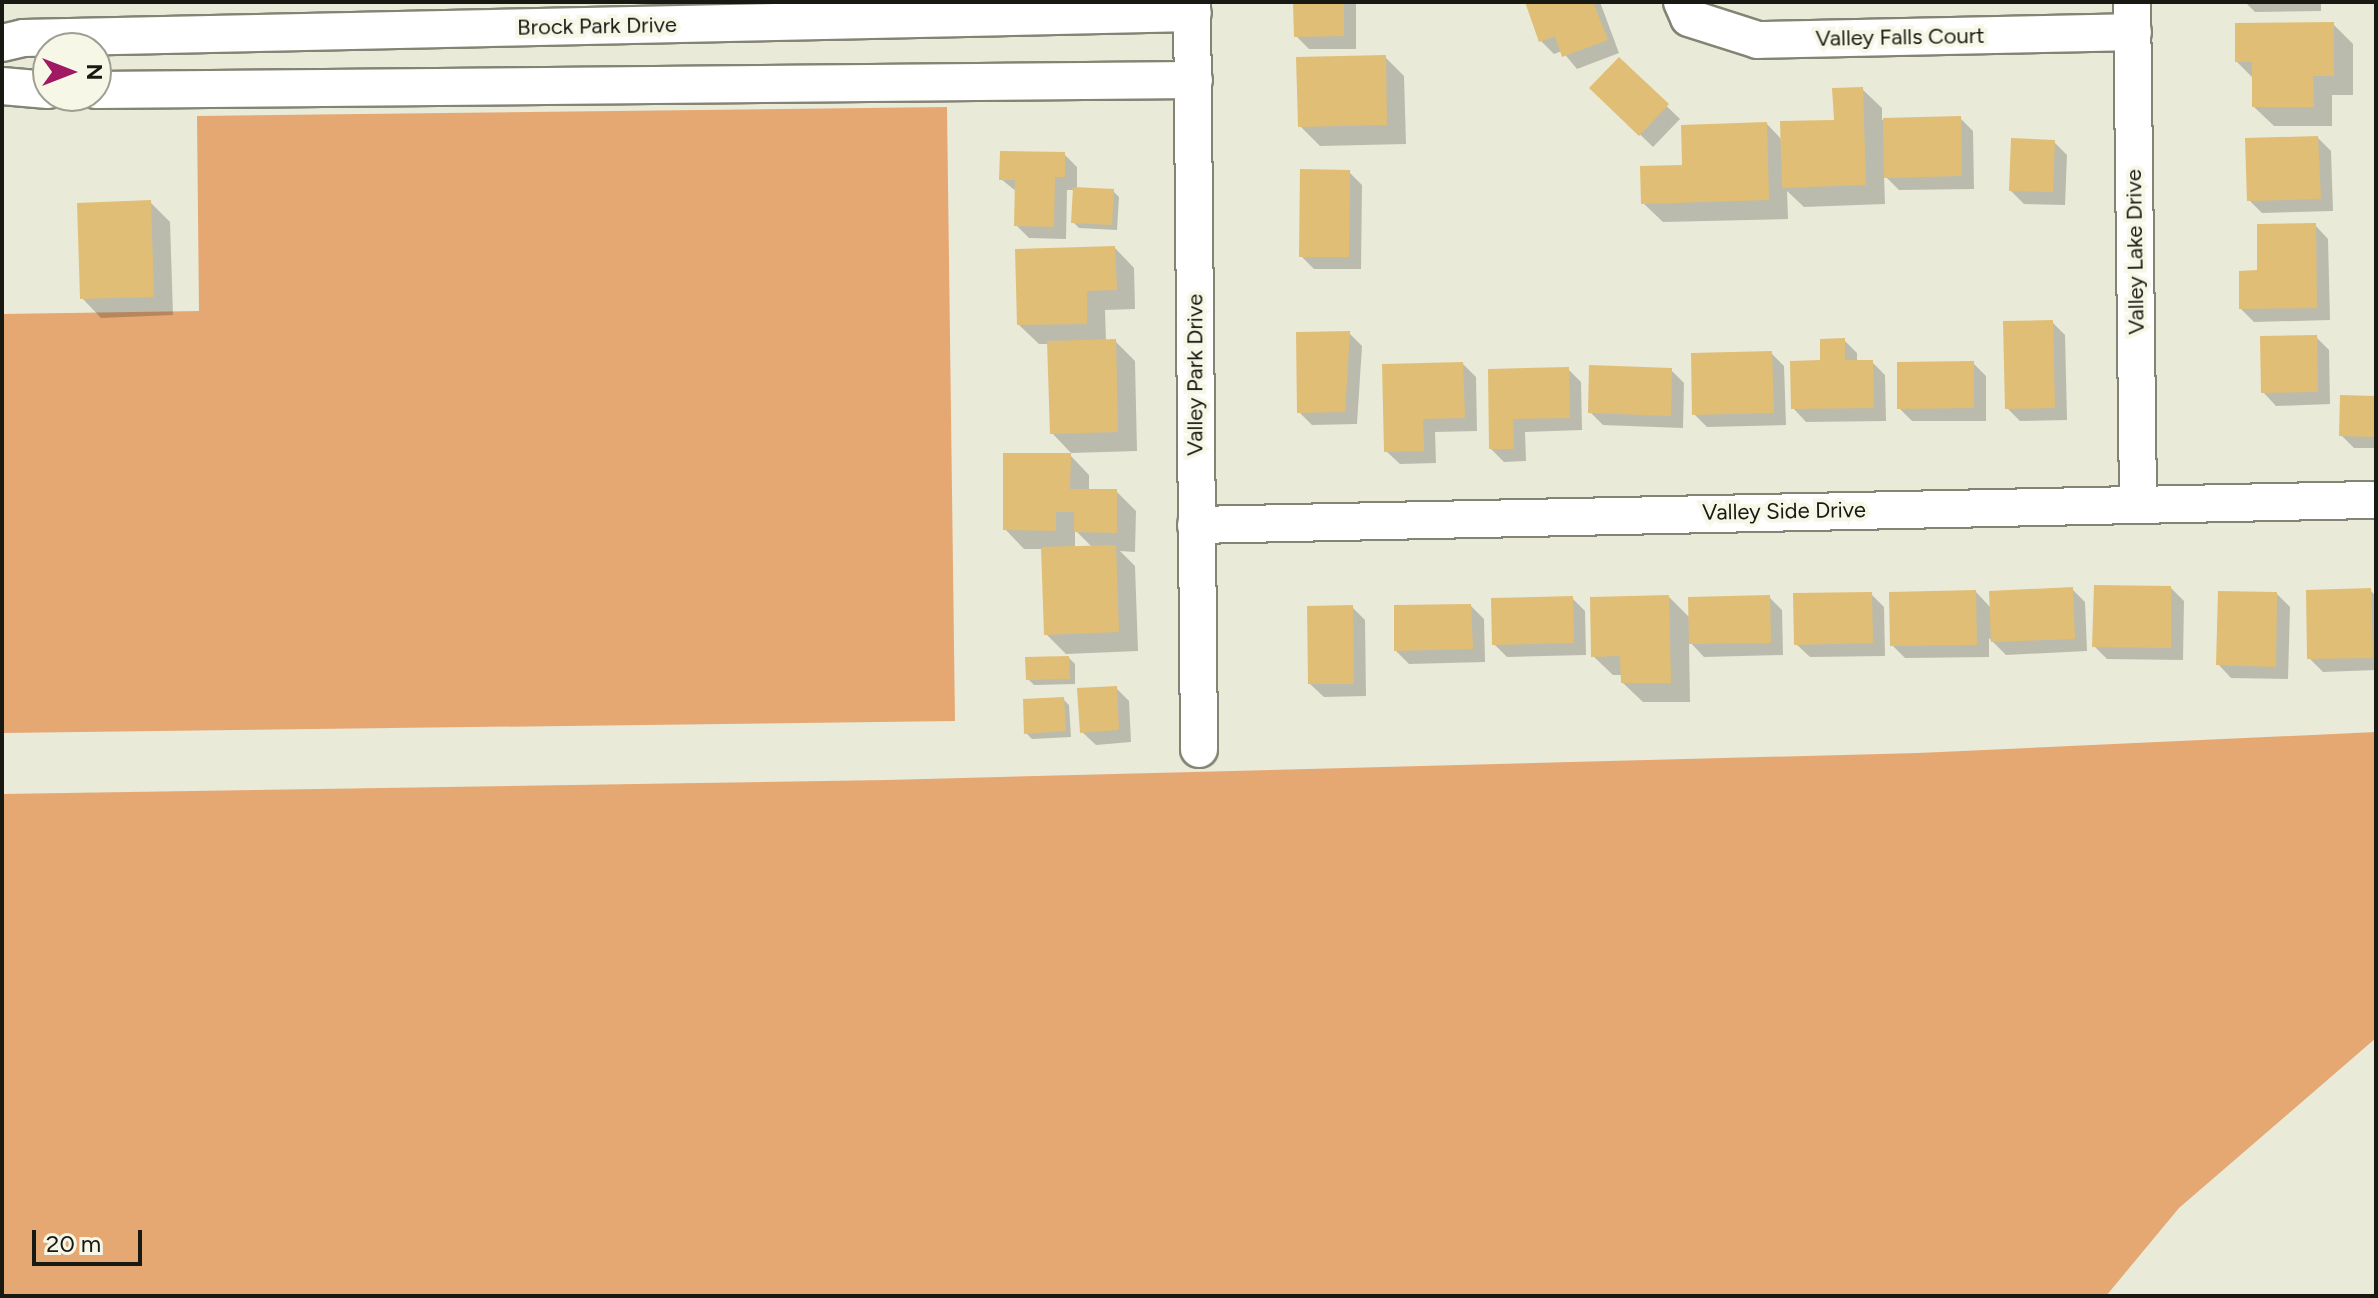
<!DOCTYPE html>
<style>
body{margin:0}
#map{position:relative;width:2378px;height:1298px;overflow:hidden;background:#eaead9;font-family:Figtree,sans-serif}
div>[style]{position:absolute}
.forest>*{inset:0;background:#e5a873}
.shadow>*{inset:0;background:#0003}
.building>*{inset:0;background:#e1be76}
.roads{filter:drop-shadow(2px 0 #848475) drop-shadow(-2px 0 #848475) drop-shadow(0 2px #848475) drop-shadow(0 -2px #848475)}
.street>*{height:36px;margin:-18px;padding:0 18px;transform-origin:18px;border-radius:18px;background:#fff}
span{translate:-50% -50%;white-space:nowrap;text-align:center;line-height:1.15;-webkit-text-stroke:8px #f7f7e7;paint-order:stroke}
.street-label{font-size:22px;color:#191913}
.frame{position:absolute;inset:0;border:4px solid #191913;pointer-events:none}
.north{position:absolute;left:32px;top:32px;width:80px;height:80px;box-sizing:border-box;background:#f7f7e7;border:2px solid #9e9e92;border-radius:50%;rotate:90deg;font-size:22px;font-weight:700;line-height:32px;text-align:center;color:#191913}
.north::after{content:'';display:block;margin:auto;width:28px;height:36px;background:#a11863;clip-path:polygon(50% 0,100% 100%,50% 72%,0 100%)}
.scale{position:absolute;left:32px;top:1230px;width:110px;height:36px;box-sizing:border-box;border:4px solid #191913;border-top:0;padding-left:10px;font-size:24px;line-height:28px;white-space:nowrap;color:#191913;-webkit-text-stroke:6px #f7f7e7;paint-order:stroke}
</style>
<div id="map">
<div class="forest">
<i style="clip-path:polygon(947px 107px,955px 721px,2px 733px,2px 314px,199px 311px,197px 116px)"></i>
<i style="clip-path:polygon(2376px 732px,2376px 1038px,2179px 1208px,2106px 1296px,2px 1296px,2px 794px,887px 780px,1918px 753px)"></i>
</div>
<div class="shadow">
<i style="clip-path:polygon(1295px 2px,1356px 2px,1356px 49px,1309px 49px,1296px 36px)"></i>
<i style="clip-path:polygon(1527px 2px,1600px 2px,1619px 53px,1577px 69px,1562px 51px,1554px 54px,1541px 41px)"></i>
<i style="clip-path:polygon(2245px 2px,2321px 2px,2321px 11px,2255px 12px)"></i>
<i style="clip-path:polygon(2333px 24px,2353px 44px,2353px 95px,2332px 95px,2332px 126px,2274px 126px,2254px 107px,2254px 79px,2236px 61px)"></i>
<i style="clip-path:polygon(1385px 57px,1404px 76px,1406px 144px,1320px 146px,1300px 126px)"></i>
<i style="clip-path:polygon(1619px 60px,1680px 119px,1653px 147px,1592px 88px)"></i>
<i style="clip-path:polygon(1862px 89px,1882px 108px,1882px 120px,1960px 118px,1973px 131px,1974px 189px,1899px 190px,1884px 175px,1885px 204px,1804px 207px,1787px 191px,1788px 219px,1663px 222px,1643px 203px,1684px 167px,1767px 124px,1783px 141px,1836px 122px)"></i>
<i style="clip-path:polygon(2318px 138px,2331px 151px,2333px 211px,2262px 213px,2249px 200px)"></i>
<i style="clip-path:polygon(2054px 142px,2067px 155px,2065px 205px,2024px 204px,2011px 191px)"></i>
<i style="clip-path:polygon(1064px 154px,1077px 167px,1077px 189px,1113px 191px,1119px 197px,1117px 230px,1079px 228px,1073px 222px,1075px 190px,1067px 190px,1066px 239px,1029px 238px,1016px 225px,1017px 192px,1001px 179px)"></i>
<i style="clip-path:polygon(1349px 172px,1362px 185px,1361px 269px,1314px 269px,1301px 256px)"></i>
<i style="clip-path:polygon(150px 202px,170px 222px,173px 315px,101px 318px,82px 298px)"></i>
<i style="clip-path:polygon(2315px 225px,2328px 239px,2330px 320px,2254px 322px,2241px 309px,2259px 272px)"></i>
<i style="clip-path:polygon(1115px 248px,1134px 268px,1135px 309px,1105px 310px,1106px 342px,1115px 341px,1135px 361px,1137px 451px,1071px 453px,1052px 433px,1049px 344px,1039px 344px,1019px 325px)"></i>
<i style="clip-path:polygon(2052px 322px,2065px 335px,2067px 420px,2020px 421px,2007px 408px)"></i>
<i style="clip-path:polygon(1349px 333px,1362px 346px,1357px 424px,1312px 425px,1299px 412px)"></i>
<i style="clip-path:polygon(2316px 337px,2329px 350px,2330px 404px,2276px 406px,2263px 392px)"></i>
<i style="clip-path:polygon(1844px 340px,1857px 353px,1857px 362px,1872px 362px,1885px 375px,1886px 421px,1806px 422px,1793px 408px,1822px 362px)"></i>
<i style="clip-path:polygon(1771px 353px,1784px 366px,1786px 425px,1707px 427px,1694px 414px)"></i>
<i style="clip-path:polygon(1973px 363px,1986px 376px,1986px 421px,1912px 421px,1899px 408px)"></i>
<i style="clip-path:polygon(1463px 364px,1476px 377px,1477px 431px,1435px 432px,1436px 463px,1400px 464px,1386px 451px)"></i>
<i style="clip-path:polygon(1568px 369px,1581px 382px,1582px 430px,1525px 432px,1526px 461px,1504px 462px,1491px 449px,1490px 371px)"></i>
<i style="clip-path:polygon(1671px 370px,1684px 383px,1683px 428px,1603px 425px,1590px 412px)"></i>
<i style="clip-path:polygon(2376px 398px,2376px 448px,2354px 448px,2341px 435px)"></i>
<i style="clip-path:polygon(evenodd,1070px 455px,1089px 475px,1089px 491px,1116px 491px,1136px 511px,1135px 552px,1120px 551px,1135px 566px,1138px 651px,1066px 654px,1046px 634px,1043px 549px,1024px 549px,1005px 529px,1070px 455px,1075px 530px,1092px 547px,1075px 548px,1075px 530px)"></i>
<i style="clip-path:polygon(2171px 588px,2184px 601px,2183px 660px,2107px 659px,2094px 646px)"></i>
<i style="clip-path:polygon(2072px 589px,2085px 602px,2087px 651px,2006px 655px,1989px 638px,1989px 657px,1905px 658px,1892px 645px,1976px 592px,1991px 608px)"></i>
<i style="clip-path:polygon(2370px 590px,2376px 596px,2376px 670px,2323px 672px,2309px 658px)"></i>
<i style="clip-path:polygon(1871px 594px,1884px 607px,1885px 656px,1810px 657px,1796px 644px)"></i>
<i style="clip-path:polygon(2277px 594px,2290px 607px,2288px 679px,2231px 678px,2218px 664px)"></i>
<i style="clip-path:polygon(1669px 597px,1691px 619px,1769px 597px,1782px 610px,1783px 655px,1704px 657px,1689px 641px,1690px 702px,1643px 702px,1623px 683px,1623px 675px,1613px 675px,1593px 656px)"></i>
<i style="clip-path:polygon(1572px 598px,1585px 611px,1586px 655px,1507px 657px,1494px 644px)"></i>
<i style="clip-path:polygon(1471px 606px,1484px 619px,1485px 662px,1409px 664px,1396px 651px)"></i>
<i style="clip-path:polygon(1352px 607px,1365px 620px,1366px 696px,1324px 697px,1310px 684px)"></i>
<i style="clip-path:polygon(1069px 658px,1075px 664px,1075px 684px,1034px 685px,1028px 679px)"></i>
<i style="clip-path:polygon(1116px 688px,1129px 701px,1131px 742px,1096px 745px,1082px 732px)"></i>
<i style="clip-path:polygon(1063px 699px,1069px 705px,1071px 737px,1032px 739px,1026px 733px)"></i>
</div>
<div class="building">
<i style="clip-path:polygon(1293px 2px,1344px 2px,1344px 36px,1294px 37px)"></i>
<i style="clip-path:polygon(1525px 2px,1593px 2px,1608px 40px,1562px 57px,1555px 36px,1539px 42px)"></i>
<i style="clip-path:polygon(2334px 22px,2334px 76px,2313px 76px,2314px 107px,2252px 107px,2252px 62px,2235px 62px,2235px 23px)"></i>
<i style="clip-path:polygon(1386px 55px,1387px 125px,1298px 127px,1296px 57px)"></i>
<i style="clip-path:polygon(1619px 57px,1669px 104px,1639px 136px,1589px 88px)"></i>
<i style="clip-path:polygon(1863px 87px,1866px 185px,1782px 188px,1780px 121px,1834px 120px,1832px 88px)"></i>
<i style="clip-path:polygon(1961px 116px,1962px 176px,1884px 178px,1883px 118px)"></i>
<i style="clip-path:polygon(1767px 122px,1769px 200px,1641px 204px,1640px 166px,1682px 165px,1681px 125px)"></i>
<i style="clip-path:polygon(2318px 136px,2321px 199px,2247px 201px,2245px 138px)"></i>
<i style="clip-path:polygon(2011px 138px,2055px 140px,2053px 192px,2009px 191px)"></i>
<i style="clip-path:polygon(1000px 151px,1065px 152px,1065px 177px,1055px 177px,1054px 227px,1014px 226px,1015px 180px,999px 180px)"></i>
<i style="clip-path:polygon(1300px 169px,1350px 170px,1349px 257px,1299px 257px)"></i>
<i style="clip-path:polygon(1073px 187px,1114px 189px,1112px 225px,1071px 223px)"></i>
<i style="clip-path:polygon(151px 200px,154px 297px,80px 299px,77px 203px)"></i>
<i style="clip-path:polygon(2316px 223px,2317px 308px,2239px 309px,2239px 271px,2257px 270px,2257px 224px)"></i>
<i style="clip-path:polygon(1115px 246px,1117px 290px,1087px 291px,1087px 324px,1017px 325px,1015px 249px)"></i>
<i style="clip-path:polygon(2053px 320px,2055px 408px,2005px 409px,2003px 321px)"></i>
<i style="clip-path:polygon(1350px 331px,1345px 412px,1297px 413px,1296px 332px)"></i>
<i style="clip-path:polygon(2317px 335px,2318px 392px,2261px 393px,2260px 336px)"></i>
<i style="clip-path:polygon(1845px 338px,1845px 360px,1873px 360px,1874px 408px,1791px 409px,1790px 361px,1820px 360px,1820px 339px)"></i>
<i style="clip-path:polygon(1116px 339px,1118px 432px,1050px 434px,1047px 341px)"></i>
<i style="clip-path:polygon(1772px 351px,1774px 413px,1692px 415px,1691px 353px)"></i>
<i style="clip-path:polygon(1974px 361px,1974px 408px,1897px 409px,1897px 362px)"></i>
<i style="clip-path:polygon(1463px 362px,1465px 418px,1423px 419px,1424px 451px,1384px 452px,1382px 364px)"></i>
<i style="clip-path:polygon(1589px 365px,1672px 368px,1671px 416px,1588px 413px)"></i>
<i style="clip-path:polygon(1569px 367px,1570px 418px,1513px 419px,1514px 449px,1489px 449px,1488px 369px)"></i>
<i style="clip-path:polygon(2340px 395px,2376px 396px,2376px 437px,2339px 436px)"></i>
<i style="clip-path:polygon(1003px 453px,1071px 453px,1070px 489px,1117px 489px,1117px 533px,1074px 532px,1074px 512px,1056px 512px,1056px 531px,1003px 530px)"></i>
<i style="clip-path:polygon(1116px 545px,1119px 632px,1044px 635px,1041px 547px)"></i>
<i style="clip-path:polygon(2094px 585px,2171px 586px,2171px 648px,2092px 647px)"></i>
<i style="clip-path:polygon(2073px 587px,2075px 639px,1991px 642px,1989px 591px)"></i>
<i style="clip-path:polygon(2371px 588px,2373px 658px,2307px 659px,2306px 590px)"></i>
<i style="clip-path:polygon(1976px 590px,1977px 645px,1890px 646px,1889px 592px)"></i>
<i style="clip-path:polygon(2218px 591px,2277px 592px,2276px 667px,2216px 665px)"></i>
<i style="clip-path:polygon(1872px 592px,1873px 643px,1794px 645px,1793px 593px)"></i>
<i style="clip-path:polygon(1669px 595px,1671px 683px,1621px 683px,1620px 656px,1591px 657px,1590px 597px)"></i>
<i style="clip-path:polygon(1770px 595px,1771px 643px,1689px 644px,1688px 597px)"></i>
<i style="clip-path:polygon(1573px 596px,1574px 643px,1492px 645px,1491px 598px)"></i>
<i style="clip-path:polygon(1471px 604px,1473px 649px,1394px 651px,1394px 605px)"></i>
<i style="clip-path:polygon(1353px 605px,1354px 684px,1308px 684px,1307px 606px)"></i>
<i style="clip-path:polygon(1069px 656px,1070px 679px,1026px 680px,1025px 657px)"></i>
<i style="clip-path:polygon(1117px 686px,1119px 730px,1080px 733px,1077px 688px)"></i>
<i style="clip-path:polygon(1064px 697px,1066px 731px,1024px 734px,1023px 699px)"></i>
</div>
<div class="roads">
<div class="street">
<i style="left:1192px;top:2px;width:747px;rotate:89.46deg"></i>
<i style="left:1682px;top:2px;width:17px;rotate:66deg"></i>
<i style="left:1689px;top:18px;width:72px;rotate:17.7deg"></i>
<i style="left:1758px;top:40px;width:375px;rotate:-1.2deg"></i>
<i style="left:2132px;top:2px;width:501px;rotate:89.31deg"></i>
<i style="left:2px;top:43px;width:22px;rotate:-13deg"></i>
<i style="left:23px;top:38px;width:1170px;rotate:-1.22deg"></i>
<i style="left:2px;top:86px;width:46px;rotate:5deg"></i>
<i style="left:96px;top:90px;width:1098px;rotate:-0.52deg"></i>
<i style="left:1196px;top:525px;width:1176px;rotate:-1.22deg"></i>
</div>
</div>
<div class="street-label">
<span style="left:597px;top:26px;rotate:-1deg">Brock Park Drive</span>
<span style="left:1900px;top:37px;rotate:-1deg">Valley Falls Court</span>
<span style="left:2135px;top:252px;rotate:-91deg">Valley Lake Drive</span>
<span style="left:1195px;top:375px;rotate:-90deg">Valley Park Drive</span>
<span style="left:1784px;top:511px;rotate:-1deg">Valley Side Drive</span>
</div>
<div class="frame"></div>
<div class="north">N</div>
<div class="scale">20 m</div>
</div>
